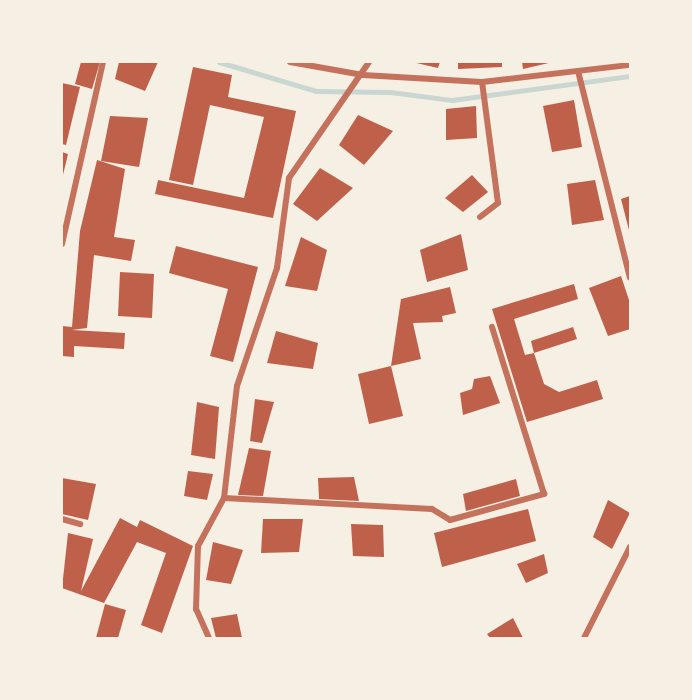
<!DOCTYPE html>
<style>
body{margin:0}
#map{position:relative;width:692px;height:700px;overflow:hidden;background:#f6efe4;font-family:"Noto Serif",serif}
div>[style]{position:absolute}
.stream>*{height:5px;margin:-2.5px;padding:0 2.5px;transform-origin:2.5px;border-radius:2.5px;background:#c9d6d2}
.building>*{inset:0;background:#bf614a}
.minor>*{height:6px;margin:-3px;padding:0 3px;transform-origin:3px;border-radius:3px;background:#c5725c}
span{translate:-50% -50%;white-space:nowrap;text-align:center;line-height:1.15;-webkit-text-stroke:6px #f6efe4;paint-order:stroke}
.frame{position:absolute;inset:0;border:63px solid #f6efe4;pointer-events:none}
</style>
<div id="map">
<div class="stream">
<i style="left:219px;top:62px;width:101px;rotate:16.6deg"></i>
<i style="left:316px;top:91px;width:74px;rotate:0.8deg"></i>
<i style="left:390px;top:92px;width:63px;rotate:7.4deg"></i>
<i style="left:452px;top:100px;width:180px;rotate:-7.7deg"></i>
</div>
<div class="building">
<i style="clip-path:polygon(81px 62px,100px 62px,92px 89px,75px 84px)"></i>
<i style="clip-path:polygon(119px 62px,158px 62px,145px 91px,115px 79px)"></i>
<i style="clip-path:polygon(412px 62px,440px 62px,438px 68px)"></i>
<i style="clip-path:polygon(458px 62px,502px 62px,502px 67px,458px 69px)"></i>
<i style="clip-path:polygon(522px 62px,553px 62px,523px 69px)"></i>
<i style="clip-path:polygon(193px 67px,232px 75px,228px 97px,296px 111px,273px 218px,155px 194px,158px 180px,244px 198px,264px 117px,210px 105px,193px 185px,169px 180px)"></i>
<i style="clip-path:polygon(62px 83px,80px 87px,66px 145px,62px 144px)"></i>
<i style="clip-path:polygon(574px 100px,582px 147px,552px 152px,543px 106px)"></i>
<i style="clip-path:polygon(476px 106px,477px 138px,446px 140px,446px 109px)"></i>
<i style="clip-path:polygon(358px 115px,393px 131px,364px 165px,339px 145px)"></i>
<i style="clip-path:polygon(110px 116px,148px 118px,139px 167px,101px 161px)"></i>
<i style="clip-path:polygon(62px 152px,68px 154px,62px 179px)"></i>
<i style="clip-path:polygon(97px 160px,125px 169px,114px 237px,135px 240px,131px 261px,94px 255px,87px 328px,72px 330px,125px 333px,124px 349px,74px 346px,74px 357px,62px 356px,62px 326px,72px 327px,80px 231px)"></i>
<i style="clip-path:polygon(320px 168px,353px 188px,317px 221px,293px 204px)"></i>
<i style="clip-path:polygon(472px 175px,488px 192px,463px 212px,445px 198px)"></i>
<i style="clip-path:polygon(595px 180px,604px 220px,572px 225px,567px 184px)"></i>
<i style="clip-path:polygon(630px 196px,630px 234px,621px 199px)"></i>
<i style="clip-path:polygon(461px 234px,468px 270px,427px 282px,420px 250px)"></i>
<i style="clip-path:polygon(301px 237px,327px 250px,317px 291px,285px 286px)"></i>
<i style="clip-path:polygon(176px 246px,258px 267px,233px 362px,210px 356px,228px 289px,169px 273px)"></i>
<i style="clip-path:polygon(120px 272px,154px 274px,152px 318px,118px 316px)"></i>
<i style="clip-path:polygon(621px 276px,630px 303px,630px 329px,608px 336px,589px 288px)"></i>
<i style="clip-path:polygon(574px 284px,578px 299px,514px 319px,525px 355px,534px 353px,544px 384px,559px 392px,597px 380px,603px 399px,527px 422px,492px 309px)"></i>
<i style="clip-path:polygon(450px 287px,456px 313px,442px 316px,443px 322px,413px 323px,421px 359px,391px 366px,403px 416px,369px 424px,358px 374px,391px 366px,401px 299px)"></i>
<i style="clip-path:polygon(573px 327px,577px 339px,534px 353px,531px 341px)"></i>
<i style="clip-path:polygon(276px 331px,318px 343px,313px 369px,267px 363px)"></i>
<i style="clip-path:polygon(490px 376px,500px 403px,463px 415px,460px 393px,472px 389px,474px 379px)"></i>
<i style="clip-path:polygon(255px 399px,274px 402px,262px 443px,250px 441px)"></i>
<i style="clip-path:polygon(197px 402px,219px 407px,215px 459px,191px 455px)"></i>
<i style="clip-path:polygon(249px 448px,271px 451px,263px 496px,238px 495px)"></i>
<i style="clip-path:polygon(188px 471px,213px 474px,207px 500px,184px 496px)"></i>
<i style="clip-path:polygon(354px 477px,359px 501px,319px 499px,318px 478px)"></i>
<i style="clip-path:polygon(62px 478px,96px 484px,88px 520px,62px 514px)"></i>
<i style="clip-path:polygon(516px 479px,520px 496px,466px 511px,463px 494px)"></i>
<i style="clip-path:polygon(608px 500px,630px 513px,612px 549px,593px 537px)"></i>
<i style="clip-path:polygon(528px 509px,536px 541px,442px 567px,434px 533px)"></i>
<i style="clip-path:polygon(120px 518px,137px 527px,140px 520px,193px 546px,162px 633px,141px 625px,166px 553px,137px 542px,104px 603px,62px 588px,68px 533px,93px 539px,81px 591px)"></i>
<i style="clip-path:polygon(263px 519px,303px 519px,299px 552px,261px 553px)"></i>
<i style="clip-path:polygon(351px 524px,383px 525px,384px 557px,353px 556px)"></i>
<i style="clip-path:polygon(213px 542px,243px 550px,231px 584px,206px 580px)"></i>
<i style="clip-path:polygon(544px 554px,548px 573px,526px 583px,517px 564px)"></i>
<i style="clip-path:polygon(105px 604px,126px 610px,118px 638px,96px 638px)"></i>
<i style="clip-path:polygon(237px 614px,242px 638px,216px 638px,211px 618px)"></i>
<i style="clip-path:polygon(513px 618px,523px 638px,490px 638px,487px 634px)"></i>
</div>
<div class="minor">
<i style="left:290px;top:62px;width:74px;rotate:10.1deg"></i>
<i style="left:363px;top:75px;width:119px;rotate:3.4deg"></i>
<i style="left:482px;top:82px;width:149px;rotate:-6.6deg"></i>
<i style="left:578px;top:71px;width:213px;rotate:75.9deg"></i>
<i style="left:480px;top:217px;width:23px;rotate:-38deg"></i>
<i style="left:498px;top:203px;width:122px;rotate:-97.5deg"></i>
<i style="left:62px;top:244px;width:187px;rotate:-77.3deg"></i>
<i style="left:224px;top:498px;width:208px;rotate:3deg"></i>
<i style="left:432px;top:509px;width:21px;rotate:31deg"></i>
<i style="left:450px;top:520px;width:98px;rotate:-15.5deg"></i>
<i style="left:544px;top:494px;width:175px;rotate:-107.3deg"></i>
<i style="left:62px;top:519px;width:19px;rotate:16deg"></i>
<i style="left:209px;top:638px;width:32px;rotate:-114deg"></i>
<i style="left:196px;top:609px;width:63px;rotate:-88.2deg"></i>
<i style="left:198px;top:546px;width:55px;rotate:-61.6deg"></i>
<i style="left:224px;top:498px;width:113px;rotate:-83.4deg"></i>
<i style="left:237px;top:386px;width:125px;rotate:-71.3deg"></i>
<i style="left:277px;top:268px;width:91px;rotate:-82.4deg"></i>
<i style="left:289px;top:178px;width:141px;rotate:-55.4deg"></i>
<i style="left:584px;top:638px;width:102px;rotate:-63.2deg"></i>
</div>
<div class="frame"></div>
</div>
